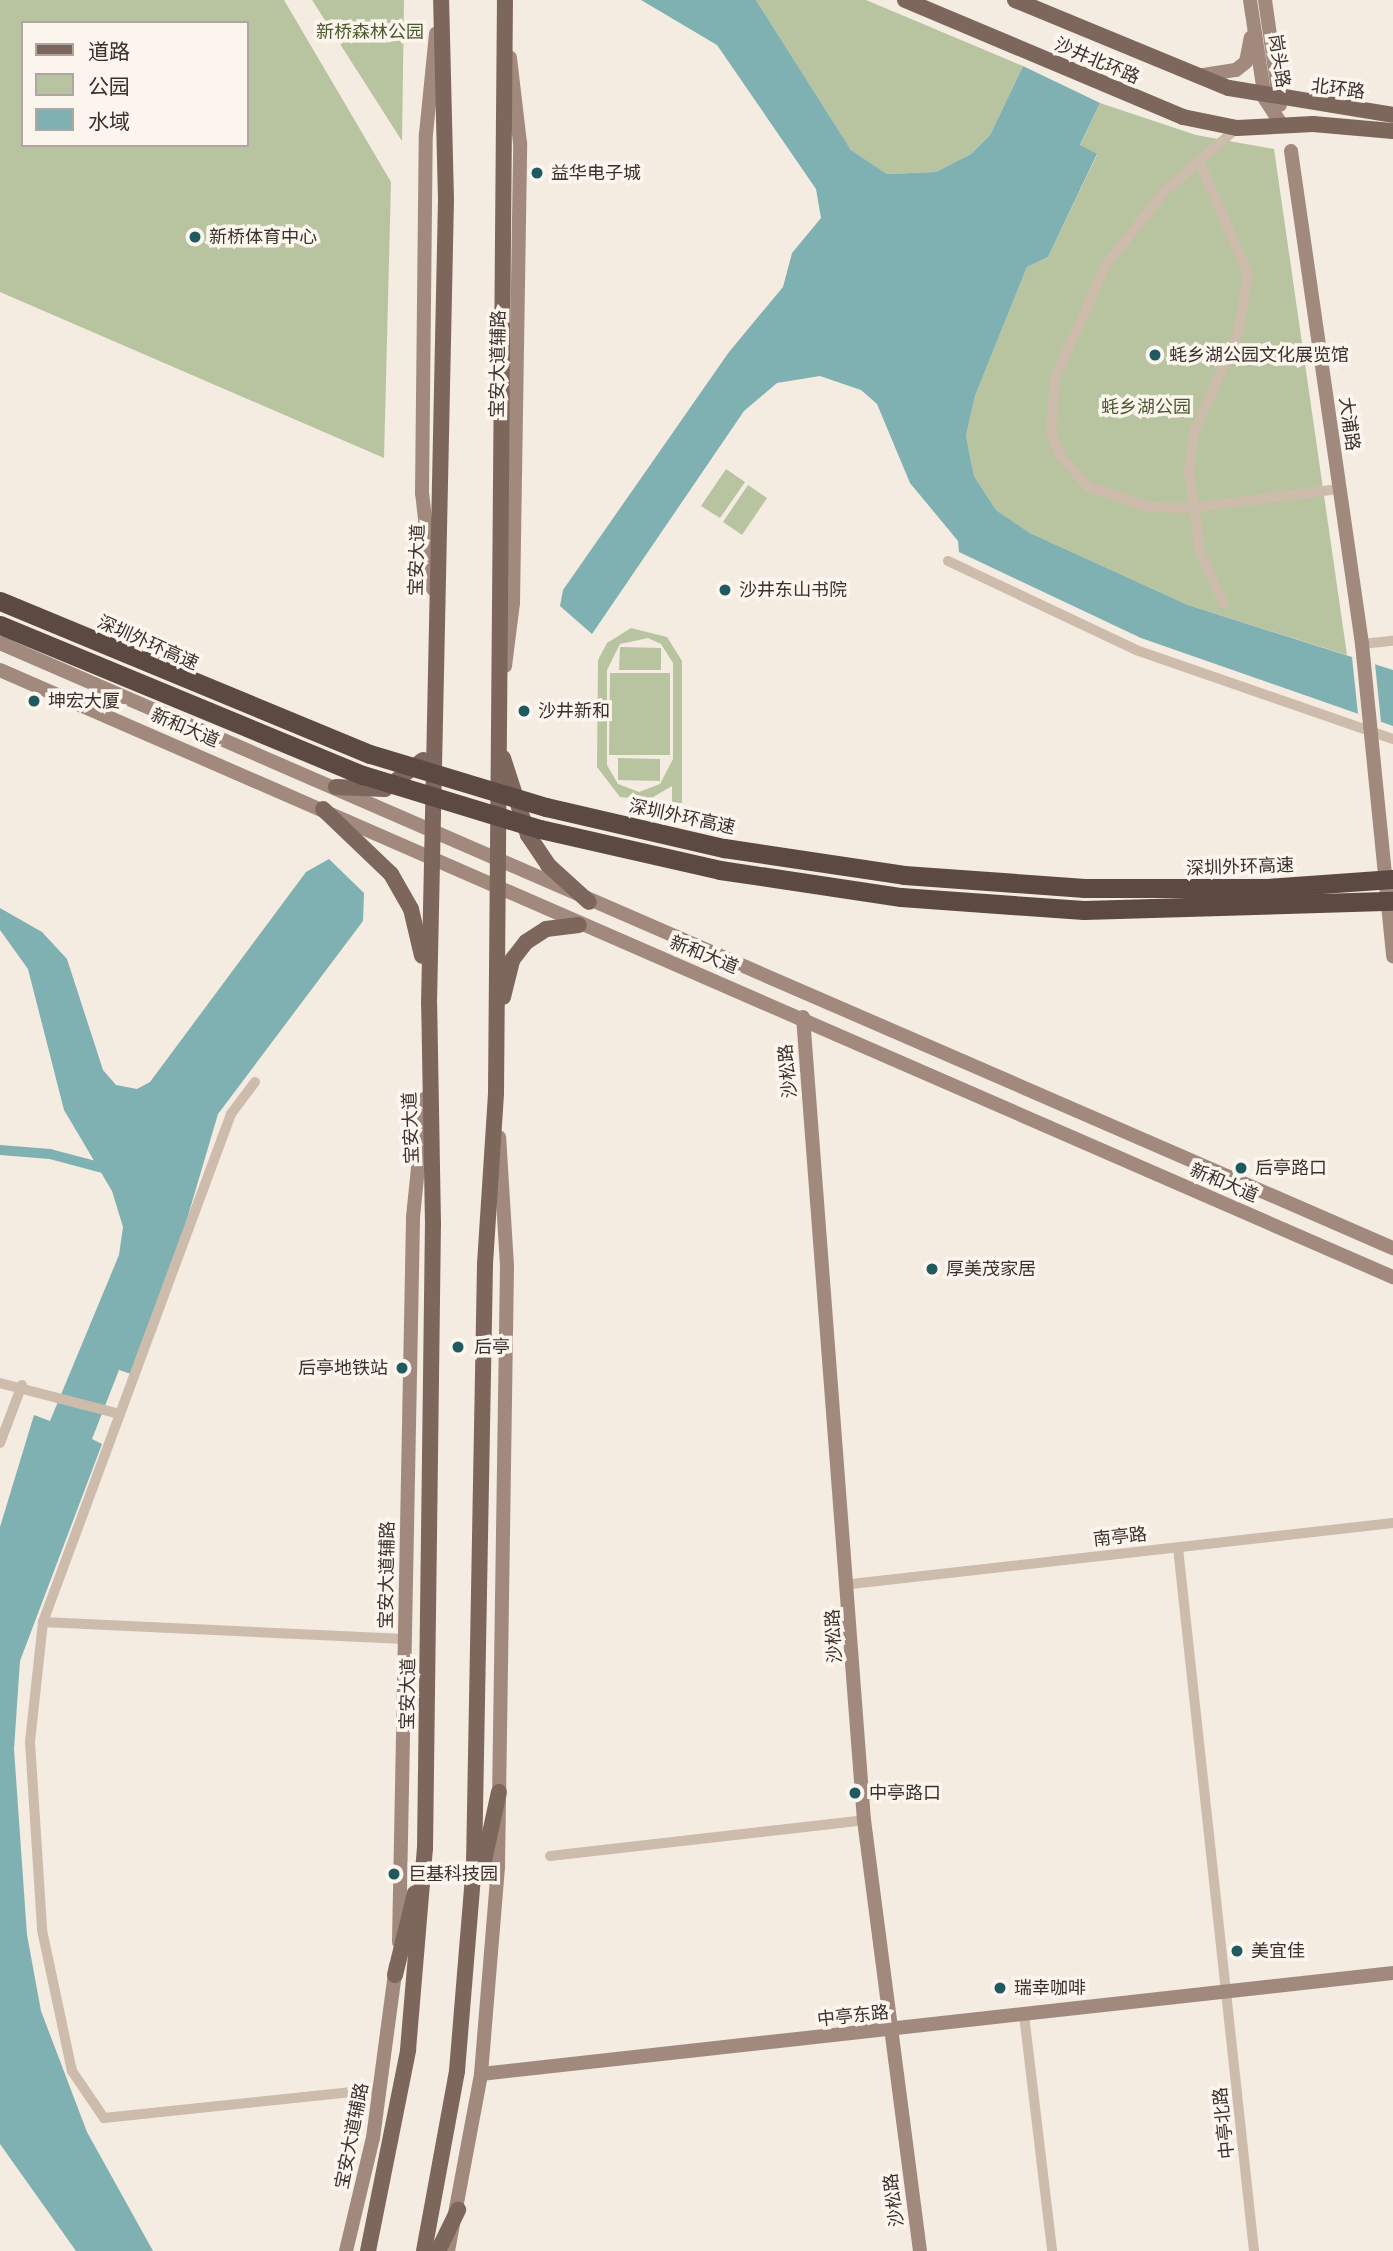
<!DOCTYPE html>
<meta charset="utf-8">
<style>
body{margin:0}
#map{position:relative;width:1393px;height:2251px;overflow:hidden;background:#f4ebe1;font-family:"Asap Condensed","Noto Sans SC",sans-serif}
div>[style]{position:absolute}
.green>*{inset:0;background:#b8c4a0}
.water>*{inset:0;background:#7fb0b2}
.pier>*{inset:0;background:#f4ebe1}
.canal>*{height:10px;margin:-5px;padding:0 5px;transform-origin:5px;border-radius:5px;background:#7fb0b2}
.street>*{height:10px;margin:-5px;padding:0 5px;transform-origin:5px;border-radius:5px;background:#cdbbac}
.secondary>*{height:14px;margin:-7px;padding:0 7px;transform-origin:7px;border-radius:7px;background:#a18a7d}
.primary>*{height:16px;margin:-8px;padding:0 8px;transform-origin:8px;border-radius:8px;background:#7d675c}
.highway-bridge>*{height:19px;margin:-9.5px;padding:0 9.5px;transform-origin:9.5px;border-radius:9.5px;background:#5c4a42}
.dots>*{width:19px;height:19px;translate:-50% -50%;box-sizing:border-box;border:4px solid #fbf5ee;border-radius:50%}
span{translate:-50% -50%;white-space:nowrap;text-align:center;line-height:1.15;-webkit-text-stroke:7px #fbf5ee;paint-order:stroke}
.park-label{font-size:18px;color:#4a5a2e}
.street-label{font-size:18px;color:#3b302b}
.poi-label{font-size:18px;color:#3b302b}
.left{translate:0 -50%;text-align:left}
.right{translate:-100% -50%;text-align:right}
.legend{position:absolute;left:21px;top:21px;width:228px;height:126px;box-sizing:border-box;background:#fbf5ee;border:2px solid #aea6a0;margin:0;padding:9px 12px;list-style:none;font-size:21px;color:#3b302b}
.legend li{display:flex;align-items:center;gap:14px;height:35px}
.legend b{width:35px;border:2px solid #aea6a0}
</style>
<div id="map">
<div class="green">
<i style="clip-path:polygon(evenodd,0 0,284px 0,391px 182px,384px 458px,0 292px,0 0,23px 23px,247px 23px,247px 145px,23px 145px,23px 23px)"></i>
<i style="clip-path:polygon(312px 0,404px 0,402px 141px)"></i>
<i style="clip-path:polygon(756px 0,866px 0,1023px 66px,990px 135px,971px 154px,936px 172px,887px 174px,851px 150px)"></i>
<i style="clip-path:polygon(1100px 103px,1196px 135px,1274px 149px,1347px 655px,1188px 605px,1030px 533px,996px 510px,974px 476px,966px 436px,975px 396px,1027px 267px,1048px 257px,1097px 155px,1080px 146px)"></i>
<i style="clip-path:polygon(726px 469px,745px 482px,720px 518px,701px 506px)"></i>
<i style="clip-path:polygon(748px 485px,767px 498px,742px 535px,723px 522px)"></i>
<i style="clip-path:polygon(evenodd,631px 628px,667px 637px,682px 661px,682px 803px,672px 803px,672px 786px,648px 800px,620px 797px,597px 767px,598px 660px,607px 643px,631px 628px,648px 638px,661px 644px,673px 663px,673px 759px,660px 784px,639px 792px,618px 784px,607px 765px,607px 670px,620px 644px,648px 638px)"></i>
<i style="clip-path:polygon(620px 647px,661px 648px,661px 670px,619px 670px)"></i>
<i style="clip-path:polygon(610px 673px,670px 673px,670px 755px,609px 755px)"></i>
<i style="clip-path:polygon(618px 758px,660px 759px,660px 781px,618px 780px)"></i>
</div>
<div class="water">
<i style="clip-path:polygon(641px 0,756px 0,851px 150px,887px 174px,936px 172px,971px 154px,990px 135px,1023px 66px,1100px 103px,1080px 145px,1097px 154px,1048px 257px,1027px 267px,975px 396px,966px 436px,974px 476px,996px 510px,1030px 533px,1188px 605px,1393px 670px,1393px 726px,1141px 638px,959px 552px,958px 541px,910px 483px,877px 404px,861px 390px,820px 376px,777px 383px,744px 411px,592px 634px,560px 606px,563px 590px,729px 352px,783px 287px,792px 253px,821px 218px,816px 189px,717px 45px)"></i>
<i style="clip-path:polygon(329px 859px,364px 893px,363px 921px,218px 1114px,172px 1270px,131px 1374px,119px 1370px,92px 1439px,102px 1444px,20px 1661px,14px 1749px,27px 1935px,41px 2011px,87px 2132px,153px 2251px,76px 2251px,0 2144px,0 1527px,34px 1415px,50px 1421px,119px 1255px,123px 1227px,112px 1191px,64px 1110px,28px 969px,0 930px,0 908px,42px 932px,67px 959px,103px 1070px,116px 1085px,137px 1089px,150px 1082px,306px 872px)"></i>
</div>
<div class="pier">
<i style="clip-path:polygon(1352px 657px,1375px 664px,1381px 722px,1358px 714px)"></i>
</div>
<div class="canal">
<i style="left:0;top:1150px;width:50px;rotate:4.6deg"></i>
<i style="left:50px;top:1154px;width:62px;rotate:14.9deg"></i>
</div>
<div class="street">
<i style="left:1237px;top:128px;width:97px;rotate:138.8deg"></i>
<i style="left:1164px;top:192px;width:93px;rotate:128.5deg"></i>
<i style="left:1106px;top:265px;width:124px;rotate:114.3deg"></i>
<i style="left:1055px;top:378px;width:54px;rotate:94.2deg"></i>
<i style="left:1051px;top:432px;width:27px;rotate:68deg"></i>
<i style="left:1061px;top:457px;width:41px;rotate:47deg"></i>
<i style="left:1089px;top:487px;width:63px;rotate:18.4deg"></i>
<i style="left:1149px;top:507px;width:41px;rotate:1.4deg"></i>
<i style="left:1190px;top:508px;width:150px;rotate:-7.3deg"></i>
<i style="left:1199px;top:161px;width:122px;rotate:66.4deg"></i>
<i style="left:1248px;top:273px;width:62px;rotate:99.3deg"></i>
<i style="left:1238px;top:334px;width:107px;rotate:114.2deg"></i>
<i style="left:1194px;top:432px;width:39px;rotate:97deg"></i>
<i style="left:1189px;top:471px;width:82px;rotate:82.3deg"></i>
<i style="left:1200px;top:552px;width:57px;rotate:65.2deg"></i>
<i style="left:948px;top:561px;width:208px;rotate:25.3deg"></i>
<i style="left:1136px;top:650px;width:272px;rotate:19.1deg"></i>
<i style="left:1362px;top:644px;width:31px;rotate:-6deg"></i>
<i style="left:255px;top:1082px;width:40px;rotate:127deg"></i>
<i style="left:231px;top:1114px;width:542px;rotate:110.31deg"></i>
<i style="left:43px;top:1622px;width:121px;rotate:96.2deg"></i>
<i style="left:30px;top:1742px;width:188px;rotate:86.3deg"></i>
<i style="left:42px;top:1930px;width:144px;rotate:78deg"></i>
<i style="left:72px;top:2071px;width:57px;rotate:55.8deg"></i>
<i style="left:104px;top:2118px;width:278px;rotate:-6deg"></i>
<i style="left:0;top:1383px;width:124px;rotate:14.5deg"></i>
<i style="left:0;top:1443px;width:62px;rotate:-69.2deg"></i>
<i style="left:1178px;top:1548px;width:707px;rotate:83.83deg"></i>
<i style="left:851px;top:1584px;width:545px;rotate:-6.42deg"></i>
<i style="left:43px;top:1622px;width:362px;rotate:2.7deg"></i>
<i style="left:550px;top:1856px;width:316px;rotate:-6.5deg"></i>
<i style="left:1024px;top:2015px;width:238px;rotate:83.2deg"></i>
</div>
<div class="secondary">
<i style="left:1250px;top:0;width:100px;rotate:81.4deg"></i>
<i style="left:1265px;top:99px;width:30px;rotate:57deg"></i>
<i style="left:1265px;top:0;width:106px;rotate:81.9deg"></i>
<i style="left:1197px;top:76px;width:39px;rotate:-9deg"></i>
<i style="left:1236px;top:70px;width:13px;rotate:-39deg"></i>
<i style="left:1246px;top:62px;width:25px;rotate:-79deg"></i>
<i style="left:1291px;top:151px;width:498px;rotate:81.8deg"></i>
<i style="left:1362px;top:644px;width:314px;rotate:84.3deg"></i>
<i style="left:433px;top:589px;width:97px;rotate:-96.5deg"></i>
<i style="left:422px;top:493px;width:359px;rotate:-89.4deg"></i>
<i style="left:426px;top:134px;width:101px;rotate:-84.3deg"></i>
<i style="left:0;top:643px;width:1519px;rotate:23.48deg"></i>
<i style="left:505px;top:666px;width:64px;rotate:-82.8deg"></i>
<i style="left:513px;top:603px;width:460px;rotate:-89.1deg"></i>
<i style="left:520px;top:143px;width:86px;rotate:-96.7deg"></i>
<i style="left:0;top:670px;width:1520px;rotate:23.55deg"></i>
<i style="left:803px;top:1017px;width:805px;rotate:85.66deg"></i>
<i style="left:864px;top:1820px;width:435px;rotate:82.6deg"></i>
<i style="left:399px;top:1942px;width:725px;rotate:-88.89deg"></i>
<i style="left:413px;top:1217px;width:119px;rotate:-84.2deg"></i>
<i style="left:481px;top:2074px;width:918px;rotate:-6.32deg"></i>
<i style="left:346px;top:2251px;width:116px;rotate:-76.6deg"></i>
<i style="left:373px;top:2138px;width:174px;rotate:-82.4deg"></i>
<i style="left:448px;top:2251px;width:180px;rotate:-79.4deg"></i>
<i style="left:481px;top:2074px;width:209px;rotate:-85.3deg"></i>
<i style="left:498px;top:1866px;width:600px;rotate:-89.14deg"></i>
<i style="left:507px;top:1266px;width:129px;rotate:-93.5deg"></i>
</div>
<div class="primary">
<i style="left:905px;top:0;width:302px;rotate:22.8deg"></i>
<i style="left:1183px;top:117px;width:55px;rotate:11.5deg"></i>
<i style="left:1237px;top:128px;width:76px;rotate:-3deg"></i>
<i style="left:1313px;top:124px;width:80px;rotate:5deg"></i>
<i style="left:1015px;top:0;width:231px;rotate:22.4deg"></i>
<i style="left:1229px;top:88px;width:166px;rotate:9.3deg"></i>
<i style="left:503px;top:758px;width:81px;rotate:72deg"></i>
<i style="left:528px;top:835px;width:36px;rotate:56deg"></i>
<i style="left:548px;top:865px;width:55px;rotate:42.1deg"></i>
<i style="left:336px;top:787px;width:49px;rotate:2.3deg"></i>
<i style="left:385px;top:789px;width:48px;rotate:-37.3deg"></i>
<i style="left:323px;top:809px;width:94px;rotate:43.7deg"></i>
<i style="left:391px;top:874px;width:40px;rotate:60.3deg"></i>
<i style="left:411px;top:909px;width:48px;rotate:76.8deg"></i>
<i style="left:503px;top:997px;width:38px;rotate:-76deg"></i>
<i style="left:512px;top:960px;width:23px;rotate:-52deg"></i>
<i style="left:526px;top:942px;width:24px;rotate:-33deg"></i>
<i style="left:546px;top:929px;width:33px;rotate:-7deg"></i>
<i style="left:481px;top:1875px;width:85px;rotate:-77.8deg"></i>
<i style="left:395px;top:1975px;width:84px;rotate:-76.3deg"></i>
<i style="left:368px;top:2251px;width:205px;rotate:-78.7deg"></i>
<i style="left:408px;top:2050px;width:202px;rotate:-85.2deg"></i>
<i style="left:425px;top:1849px;width:625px;rotate:-89.27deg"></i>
<i style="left:433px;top:1224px;width:220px;rotate:-91deg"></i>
<i style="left:429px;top:1004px;width:804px;rotate:-88.79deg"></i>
<i style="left:446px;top:200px;width:200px;rotate:-91.4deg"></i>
<i style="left:424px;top:2251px;width:183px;rotate:-79.6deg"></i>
<i style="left:457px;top:2071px;width:207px;rotate:-85.3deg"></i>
<i style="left:474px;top:1865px;width:601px;rotate:-88.95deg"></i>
<i style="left:485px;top:1264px;width:171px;rotate:-86.3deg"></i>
<i style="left:496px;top:1093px;width:1093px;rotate:-89.53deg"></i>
<i style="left:438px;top:2251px;width:46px;rotate:-64deg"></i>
</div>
<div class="highway-bridge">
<i style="left:0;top:601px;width:400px;rotate:22.5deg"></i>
<i style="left:370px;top:754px;width:184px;rotate:16.8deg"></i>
<i style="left:546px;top:807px;width:183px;rotate:13deg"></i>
<i style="left:724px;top:848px;width:182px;rotate:8.5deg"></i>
<i style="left:904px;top:875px;width:181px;rotate:4.1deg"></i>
<i style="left:1085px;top:888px;width:182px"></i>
<i style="left:1267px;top:888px;width:126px;rotate:-4.1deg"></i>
<i style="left:0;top:625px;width:393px;rotate:22.5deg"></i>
<i style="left:363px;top:775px;width:185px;rotate:17deg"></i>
<i style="left:540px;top:829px;width:185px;rotate:12.8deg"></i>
<i style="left:720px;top:870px;width:183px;rotate:8.5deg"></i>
<i style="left:901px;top:897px;width:183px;rotate:4.1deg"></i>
<i style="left:1084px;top:910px;width:309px;rotate:-1.7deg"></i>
</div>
<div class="dots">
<i style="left:537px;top:173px;background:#1f5a5e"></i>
<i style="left:195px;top:237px;background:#1f5a5e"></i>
<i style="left:1155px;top:355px;background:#1f5a5e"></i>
<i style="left:725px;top:590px;background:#1f5a5e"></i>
<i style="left:34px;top:701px;background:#1f5a5e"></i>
<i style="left:524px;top:711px;background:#1f5a5e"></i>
<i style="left:1241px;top:1168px;background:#1f5a5e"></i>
<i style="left:932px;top:1269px;background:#1f5a5e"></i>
<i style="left:458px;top:1347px;background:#1f5a5e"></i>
<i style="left:402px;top:1368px;background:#1f5a5e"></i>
<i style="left:855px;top:1793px;background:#1f5a5e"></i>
<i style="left:394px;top:1874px;background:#1f5a5e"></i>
<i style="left:1237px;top:1951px;background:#1f5a5e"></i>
<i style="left:1000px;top:1988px;background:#1f5a5e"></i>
</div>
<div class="park-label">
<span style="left:370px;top:32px">新桥森林公园</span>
<span style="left:1146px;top:407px">蚝乡湖公园</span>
</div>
<div class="street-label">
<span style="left:1097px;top:61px;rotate:23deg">沙井北环路</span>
<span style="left:1279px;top:61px;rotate:81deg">岗头路</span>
<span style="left:1338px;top:89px;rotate:7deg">北环路</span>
<span style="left:498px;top:364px;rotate:-89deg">宝安大道辅路</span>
<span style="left:1349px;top:424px;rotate:82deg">大浦路</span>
<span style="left:417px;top:560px;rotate:-88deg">宝安大道</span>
<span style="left:148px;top:643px;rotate:24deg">深圳外环高速</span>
<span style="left:185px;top:728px;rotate:23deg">新和大道</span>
<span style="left:682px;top:817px;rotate:12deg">深圳外环高速</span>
<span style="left:1240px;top:867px;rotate:-2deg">深圳外环高速</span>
<span style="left:704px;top:955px;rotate:22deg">新和大道</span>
<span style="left:788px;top:1071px;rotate:-95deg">沙松路</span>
<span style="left:411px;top:1128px;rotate:-92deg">宝安大道</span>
<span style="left:1224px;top:1183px;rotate:23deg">新和大道</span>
<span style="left:1120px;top:1537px;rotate:-6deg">南亭路</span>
<span style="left:387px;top:1575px;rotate:-89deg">宝安大道辅路</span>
<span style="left:834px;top:1636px;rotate:-93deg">沙松路</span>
<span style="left:408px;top:1694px;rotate:-89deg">宝安大道</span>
<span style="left:853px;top:2016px;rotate:-6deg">中亭东路</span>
<span style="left:1224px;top:2123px;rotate:-96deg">中亭北路</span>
<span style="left:352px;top:2136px;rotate:-79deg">宝安大道辅路</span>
<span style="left:894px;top:2200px;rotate:-97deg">沙松路</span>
</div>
<div class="poi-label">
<span class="left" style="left:551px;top:173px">益华电子城</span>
<span class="left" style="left:209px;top:237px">新桥体育中心</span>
<span class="left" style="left:1169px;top:355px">蚝乡湖公园文化展览馆</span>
<span class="left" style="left:739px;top:590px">沙井东山书院</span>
<span class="left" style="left:48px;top:701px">坤宏大厦</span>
<span class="left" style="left:538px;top:711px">沙井新和</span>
<span class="left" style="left:1255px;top:1168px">后亭路口</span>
<span class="left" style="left:946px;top:1269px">厚美茂家居</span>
<span class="left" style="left:474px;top:1347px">后亭</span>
<span class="right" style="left:388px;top:1368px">后亭地铁站</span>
<span class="left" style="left:869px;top:1793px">中亭路口</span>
<span class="left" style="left:408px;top:1874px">巨基科技园</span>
<span class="left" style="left:1251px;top:1951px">美宜佳</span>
<span class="left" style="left:1014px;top:1988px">瑞幸咖啡</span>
</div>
<ul class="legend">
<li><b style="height:9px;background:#7d675c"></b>道路</li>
<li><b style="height:19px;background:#b8c4a0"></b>公园</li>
<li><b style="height:19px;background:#7fb0b2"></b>水域</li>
</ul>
</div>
